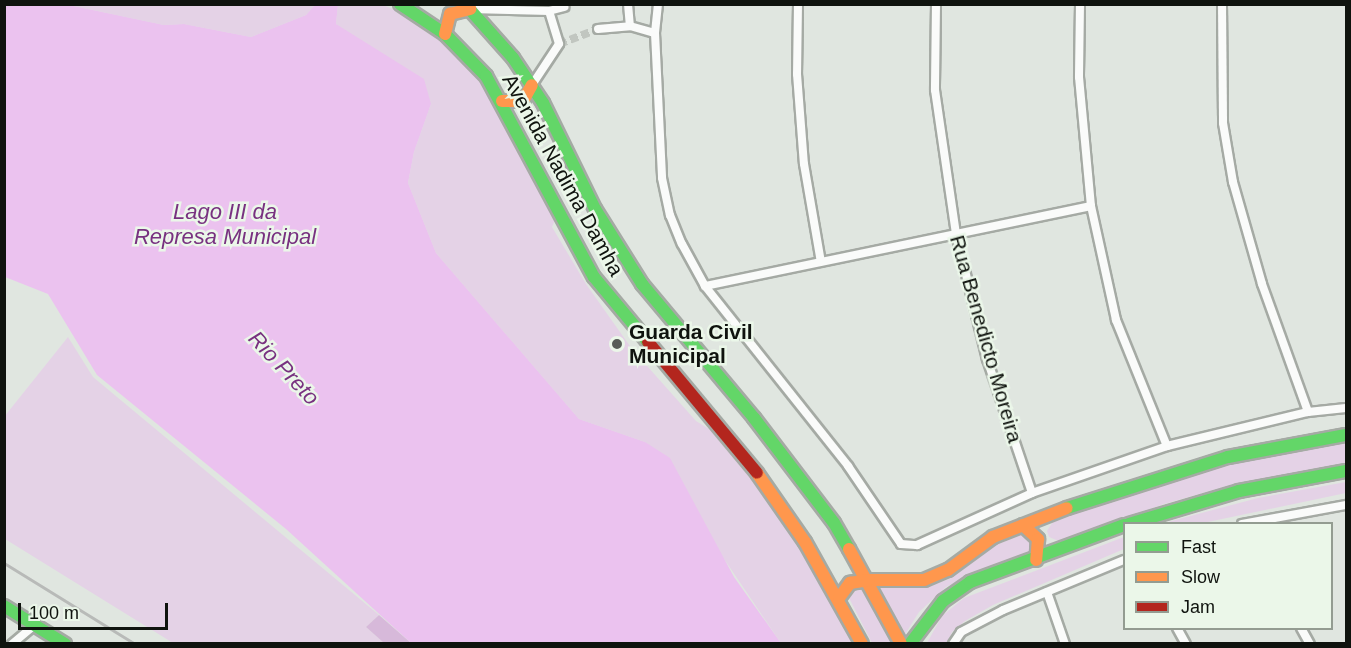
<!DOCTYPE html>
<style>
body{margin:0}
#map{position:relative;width:1351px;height:648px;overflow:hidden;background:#e0e6e0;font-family:Helvetica,sans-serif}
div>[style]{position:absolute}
.green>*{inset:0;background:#e4d2e6}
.forest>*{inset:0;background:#d7b9da}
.water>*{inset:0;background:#ebc2ef}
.street-tunnel>*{height:8px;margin-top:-4px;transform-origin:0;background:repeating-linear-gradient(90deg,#c1c6c0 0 8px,transparent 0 12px)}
.roads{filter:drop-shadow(2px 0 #a5aaa4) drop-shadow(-2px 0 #a5aaa4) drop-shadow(0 2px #a5aaa4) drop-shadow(0 -2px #a5aaa4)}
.street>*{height:8px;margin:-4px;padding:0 4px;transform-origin:4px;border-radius:4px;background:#fafbfa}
.fast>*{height:12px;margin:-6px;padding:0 6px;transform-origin:6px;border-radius:6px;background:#63d668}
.slow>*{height:12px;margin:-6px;padding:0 6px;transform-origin:6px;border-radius:6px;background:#ff974d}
.jam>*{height:12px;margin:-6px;padding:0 6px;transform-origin:6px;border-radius:6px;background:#b3261e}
.rail>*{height:3px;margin:-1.5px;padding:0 1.5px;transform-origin:1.5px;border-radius:1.5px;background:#b8bab8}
.dots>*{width:16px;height:16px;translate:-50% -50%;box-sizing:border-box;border:3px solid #ebf7e9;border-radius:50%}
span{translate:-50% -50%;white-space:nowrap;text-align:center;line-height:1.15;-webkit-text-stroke:5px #ebf7e9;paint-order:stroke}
.street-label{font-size:21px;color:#0f130e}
.poi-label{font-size:21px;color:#0f130e;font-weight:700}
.left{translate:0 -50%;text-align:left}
.water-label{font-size:22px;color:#783180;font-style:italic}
.frame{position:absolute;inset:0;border:6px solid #0f130e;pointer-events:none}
.legend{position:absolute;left:1123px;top:522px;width:210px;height:108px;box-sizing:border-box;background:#ebf7e9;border:2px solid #939c91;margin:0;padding:8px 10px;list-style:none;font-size:18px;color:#0f130e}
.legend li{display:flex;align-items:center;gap:12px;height:30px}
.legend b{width:30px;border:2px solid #939c91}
.scale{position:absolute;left:18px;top:603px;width:150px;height:27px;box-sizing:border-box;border:3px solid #0f130e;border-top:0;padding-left:8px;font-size:18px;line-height:21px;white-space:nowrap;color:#0f130e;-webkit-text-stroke:4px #ebf7e9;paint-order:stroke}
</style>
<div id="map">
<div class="green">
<i style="clip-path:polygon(69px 5px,315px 5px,306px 15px,251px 37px,184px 24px,164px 25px)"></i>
<i style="clip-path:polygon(338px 5px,383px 5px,398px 11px,456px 51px,484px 83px,555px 220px,552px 227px,586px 284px,632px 349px,696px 421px,717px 434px,763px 489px,801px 545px,855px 643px,781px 643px,645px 442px,579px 419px,436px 253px,408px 183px,414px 152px,431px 104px,336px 24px)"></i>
<i style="clip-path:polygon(68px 337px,93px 377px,379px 615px,366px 627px,384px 643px,173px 643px,5px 539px,4px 417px)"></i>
<i style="clip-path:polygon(1346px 442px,1346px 463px,1235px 484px,1164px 504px,1061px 542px,1049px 537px,1047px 531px,1054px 520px,1157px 483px,1230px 463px)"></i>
<i style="clip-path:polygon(1346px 482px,1346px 493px,1203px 523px,1164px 523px,1258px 498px)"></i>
<i style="clip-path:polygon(1017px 534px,1031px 535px,1034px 553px,969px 575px,946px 587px,919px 612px,904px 636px,879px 586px,913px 588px,947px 580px,995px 544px)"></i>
<i style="clip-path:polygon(1124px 537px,1124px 549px,993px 605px,965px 621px,952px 632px,947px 643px,927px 643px,942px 616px,964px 598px)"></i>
<i style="clip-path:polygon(862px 587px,881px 618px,892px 643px,872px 643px,849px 598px,853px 589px)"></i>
</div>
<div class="forest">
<i style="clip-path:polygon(379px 615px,411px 643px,384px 643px,366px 627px)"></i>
</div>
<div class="water">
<i style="clip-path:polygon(4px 5px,69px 5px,164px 25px,184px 24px,251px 37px,306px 15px,315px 5px,338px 5px,336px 24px,424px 79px,431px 104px,414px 152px,408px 183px,436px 253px,579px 419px,645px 442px,670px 458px,734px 577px,781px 643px,411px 643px,286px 529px,97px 375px,48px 294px,5px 277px)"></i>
</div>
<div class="street-tunnel">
<i style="left:559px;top:44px;width:42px;rotate:-21deg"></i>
</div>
<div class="roads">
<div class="street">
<i style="left:628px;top:4px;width:22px;rotate:85deg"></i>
<i style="left:658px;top:4px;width:29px;rotate:96deg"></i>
<i style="left:655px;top:33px;width:145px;rotate:87.2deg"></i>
<i style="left:662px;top:178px;width:38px;rotate:78deg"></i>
<i style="left:670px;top:215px;width:31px;rotate:68deg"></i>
<i style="left:682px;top:244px;width:48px;rotate:61.3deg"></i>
<i style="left:705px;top:286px;width:230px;rotate:51.5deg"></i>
<i style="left:848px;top:466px;width:94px;rotate:55.8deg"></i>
<i style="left:901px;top:544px;width:16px;rotate:4deg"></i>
<i style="left:917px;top:545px;width:126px;rotate:-24.3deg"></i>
<i style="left:1032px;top:493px;width:143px;rotate:-19.2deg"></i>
<i style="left:1167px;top:446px;width:145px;rotate:-13.6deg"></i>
<i style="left:1308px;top:412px;width:38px;rotate:-6deg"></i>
<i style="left:798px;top:4px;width:70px;rotate:90.8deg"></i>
<i style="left:797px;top:74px;width:90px;rotate:85.6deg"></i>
<i style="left:804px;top:164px;width:99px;rotate:80.2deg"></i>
<i style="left:936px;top:4px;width:86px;rotate:90.7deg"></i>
<i style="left:935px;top:90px;width:146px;rotate:81.7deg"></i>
<i style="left:956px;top:234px;width:129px;rotate:76.1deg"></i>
<i style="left:987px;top:359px;width:141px;rotate:71.4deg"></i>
<i style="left:1080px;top:4px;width:73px;rotate:90.8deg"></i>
<i style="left:1079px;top:77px;width:130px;rotate:84.7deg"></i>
<i style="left:1091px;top:206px;width:117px;rotate:77.6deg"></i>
<i style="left:1116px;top:320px;width:136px;rotate:68deg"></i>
<i style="left:1222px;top:4px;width:119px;rotate:89.5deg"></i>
<i style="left:1223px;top:123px;width:60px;rotate:80.4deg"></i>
<i style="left:1233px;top:182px;width:106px;rotate:74.1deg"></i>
<i style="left:1262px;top:284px;width:136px;rotate:70.2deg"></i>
<i style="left:470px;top:9px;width:79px;rotate:1.5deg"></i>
<i style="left:549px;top:11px;width:34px;rotate:73deg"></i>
<i style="left:559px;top:44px;width:49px;rotate:123.4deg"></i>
<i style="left:549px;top:11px;width:16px;rotate:-15deg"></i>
<i style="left:598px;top:29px;width:32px;rotate:-5deg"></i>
<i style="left:630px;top:26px;width:26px;rotate:16deg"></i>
<i style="left:705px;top:286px;width:394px;rotate:-11.7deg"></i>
<i style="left:1242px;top:524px;width:106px;rotate:-10.4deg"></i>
<i style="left:1047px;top:592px;width:55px;rotate:70.9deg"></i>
<i style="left:1177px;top:628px;width:18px;rotate:61deg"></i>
<i style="left:1301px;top:628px;width:18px;rotate:61deg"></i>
<i style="left:12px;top:644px;width:30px;rotate:-40deg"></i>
<i style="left:953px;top:644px;width:14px;rotate:-56deg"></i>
<i style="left:961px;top:632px;width:47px;rotate:-27.6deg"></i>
<i style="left:1003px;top:610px;width:131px;rotate:-22.5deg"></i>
</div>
<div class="fast">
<i style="left:400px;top:4px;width:54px;rotate:33.7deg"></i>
<i style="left:445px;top:34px;width:59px;rotate:45.7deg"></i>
<i style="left:486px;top:76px;width:228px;rotate:61.8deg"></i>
<i style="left:594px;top:277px;width:85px;rotate:50.3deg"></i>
<i style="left:465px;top:4px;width:72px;rotate:48.4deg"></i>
<i style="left:513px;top:58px;width:54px;rotate:56.3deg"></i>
<i style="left:543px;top:103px;width:118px;rotate:63.9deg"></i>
<i style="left:595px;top:209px;width:89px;rotate:57.9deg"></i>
<i style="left:642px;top:284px;width:175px;rotate:50.1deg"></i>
<i style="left:754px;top:418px;width:132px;rotate:52.7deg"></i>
<i style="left:834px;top:523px;width:30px;rotate:60deg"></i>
<i style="left:1067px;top:508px;width:169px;rotate:-17.6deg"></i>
<i style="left:1228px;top:457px;width:120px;rotate:-10.6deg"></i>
<i style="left:1129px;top:524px;width:115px;rotate:-16.7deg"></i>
<i style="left:1239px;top:491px;width:109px;rotate:-10.6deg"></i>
<i style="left:4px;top:606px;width:72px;rotate:31.9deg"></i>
<i style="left:910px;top:644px;width:54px;rotate:-52.5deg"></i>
<i style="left:943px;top:601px;width:33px;rotate:-35deg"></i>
<i style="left:970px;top:582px;width:164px;rotate:-20.3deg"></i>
</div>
<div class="slow">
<i style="left:445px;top:34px;width:21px;rotate:-76deg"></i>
<i style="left:450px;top:14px;width:21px;rotate:-14deg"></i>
<i style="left:502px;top:101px;width:21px"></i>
<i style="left:523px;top:101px;width:18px;rotate:-61deg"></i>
<i style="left:757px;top:473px;width:84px;rotate:55.2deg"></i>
<i style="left:805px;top:542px;width:117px;rotate:60.8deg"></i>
<i style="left:1023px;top:525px;width:21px;rotate:43deg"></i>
<i style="left:1038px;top:539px;width:21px;rotate:95deg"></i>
<i style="left:849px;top:549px;width:108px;rotate:61.3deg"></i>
<i style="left:869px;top:580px;width:55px"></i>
<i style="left:924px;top:580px;width:26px;rotate:-23deg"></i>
<i style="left:948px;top:570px;width:56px;rotate:-36.3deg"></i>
<i style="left:993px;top:537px;width:79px;rotate:-21.4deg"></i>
<i style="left:839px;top:598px;width:19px;rotate:-54deg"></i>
<i style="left:850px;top:583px;width:19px;rotate:-9deg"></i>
</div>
<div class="jam">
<i style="left:648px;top:342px;width:170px;rotate:50.2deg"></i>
</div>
</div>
<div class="rail">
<i style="left:4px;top:563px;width:154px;rotate:31.7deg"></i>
</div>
<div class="dots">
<i style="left:617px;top:344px;background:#585d58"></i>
</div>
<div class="street-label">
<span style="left:563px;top:175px;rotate:61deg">Avenida Nadima Damha</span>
<span style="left:986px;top:339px;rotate:74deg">Rua Benedicto Moreira</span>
</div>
<div class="poi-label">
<span class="left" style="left:629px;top:344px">Guarda Civil<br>Municipal</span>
</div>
<div class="water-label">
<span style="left:225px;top:224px">Lago III da<br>Represa Municipal</span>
<span style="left:284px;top:368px;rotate:47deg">Rio Preto</span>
</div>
<div class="frame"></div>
<ul class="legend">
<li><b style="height:8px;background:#63d668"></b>Fast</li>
<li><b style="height:8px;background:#ff974d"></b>Slow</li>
<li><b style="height:8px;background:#b3261e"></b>Jam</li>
</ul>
<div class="scale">100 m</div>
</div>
